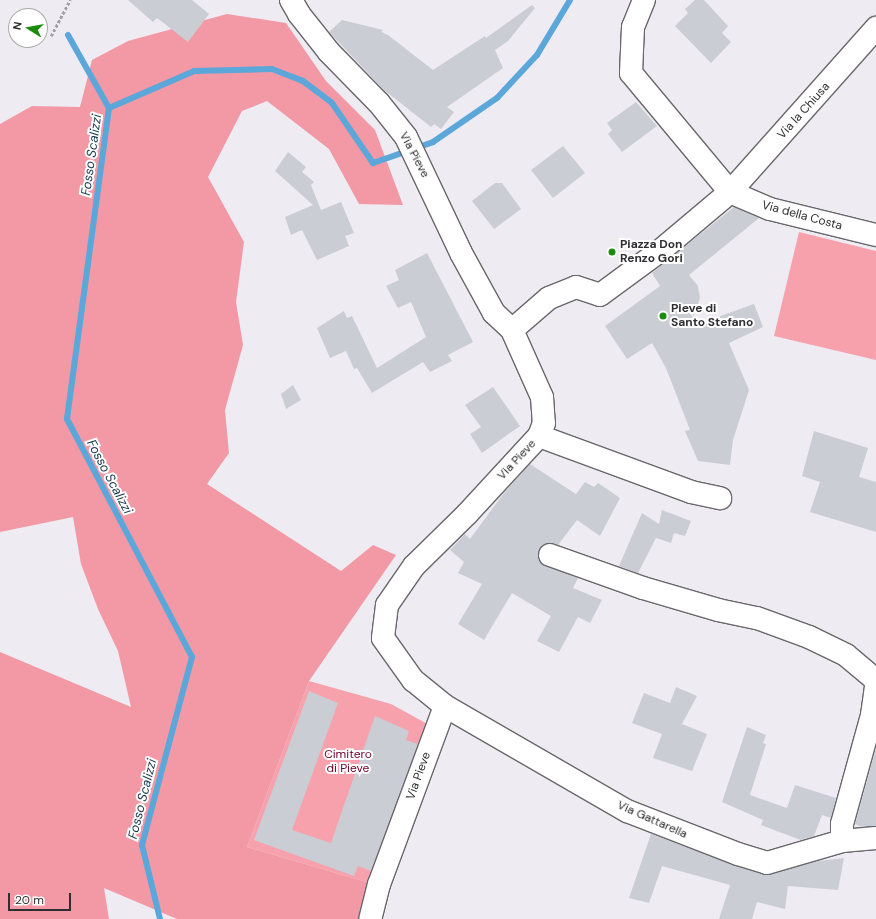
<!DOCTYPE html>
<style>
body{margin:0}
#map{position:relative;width:876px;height:919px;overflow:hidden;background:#eeebf2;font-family:"DM Sans",sans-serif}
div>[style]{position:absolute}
.green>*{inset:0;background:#f7a1ac}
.forest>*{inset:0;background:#f299a5}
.stream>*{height:6px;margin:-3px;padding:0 3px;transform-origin:3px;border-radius:3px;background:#5ba7da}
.building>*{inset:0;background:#cbcdd4}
.path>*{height:2.5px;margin-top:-1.25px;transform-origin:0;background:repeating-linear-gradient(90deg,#a2a0a6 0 3px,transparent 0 5px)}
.roads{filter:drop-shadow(1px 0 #69676c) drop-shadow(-1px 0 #69676c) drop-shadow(0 1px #69676c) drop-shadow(0 -1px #69676c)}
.minor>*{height:22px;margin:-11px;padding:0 11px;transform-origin:11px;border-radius:11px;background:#fff}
.dots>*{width:11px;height:11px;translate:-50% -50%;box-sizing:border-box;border:2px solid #fff;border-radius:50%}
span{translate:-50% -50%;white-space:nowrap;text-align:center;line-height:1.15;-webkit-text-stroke:4px #fff;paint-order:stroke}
.street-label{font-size:12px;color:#2e2d30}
.poi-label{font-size:12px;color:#2e2d30;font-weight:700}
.left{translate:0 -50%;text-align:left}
.park-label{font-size:12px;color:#6b0025}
.water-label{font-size:13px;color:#16374d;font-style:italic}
.north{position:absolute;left:8px;top:8px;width:40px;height:40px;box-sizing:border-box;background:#fff;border:1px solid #ababac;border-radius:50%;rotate:281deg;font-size:11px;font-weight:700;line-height:16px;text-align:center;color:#2e2d30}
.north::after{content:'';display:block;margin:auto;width:14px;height:18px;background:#1b8b0d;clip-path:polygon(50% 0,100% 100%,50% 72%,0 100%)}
.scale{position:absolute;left:8px;top:893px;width:63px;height:18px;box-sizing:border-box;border:2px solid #2e2d30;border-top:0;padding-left:5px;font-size:12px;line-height:14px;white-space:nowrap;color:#2e2d30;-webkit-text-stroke:3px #fff;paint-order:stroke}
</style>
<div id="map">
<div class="green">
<i style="clip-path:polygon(799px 232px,876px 251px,876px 360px,774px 336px)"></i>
<i style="clip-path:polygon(309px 681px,391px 704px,431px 726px,370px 883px,247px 847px)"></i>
</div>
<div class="forest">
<i style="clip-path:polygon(227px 14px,286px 23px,326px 81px,375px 130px,403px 205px,359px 204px,329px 149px,267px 101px,242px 111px,208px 177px,244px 242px,236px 302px,243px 345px,225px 410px,229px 453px,207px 484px,341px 571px,373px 545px,396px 555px,309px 681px,247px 847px,370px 883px,358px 919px,177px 919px,104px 888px,109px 919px,0 919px,0 652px,131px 707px,118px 651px,98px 609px,81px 564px,73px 517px,0 532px,0 124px,32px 106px,80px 107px,92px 60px,128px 41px)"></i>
</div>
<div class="stream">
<i style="left:68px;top:35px;width:84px;rotate:60.7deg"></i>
<i style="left:109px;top:108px;width:314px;rotate:97.7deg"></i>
<i style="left:67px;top:419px;width:269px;rotate:62.3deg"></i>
<i style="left:192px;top:657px;width:195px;rotate:104.9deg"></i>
<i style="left:142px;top:845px;width:76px;rotate:76.3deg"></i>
<i style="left:109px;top:108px;width:93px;rotate:-23.5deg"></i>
<i style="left:194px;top:71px;width:78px;rotate:-1.5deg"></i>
<i style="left:272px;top:69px;width:33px;rotate:21deg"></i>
<i style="left:303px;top:81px;width:36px;rotate:37deg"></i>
<i style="left:332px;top:103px;width:73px;rotate:55.7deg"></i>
<i style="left:373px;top:163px;width:37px;rotate:-19deg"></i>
<i style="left:416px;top:148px;width:18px;rotate:-19deg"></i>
<i style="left:433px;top:142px;width:78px;rotate:-34.5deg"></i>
<i style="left:497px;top:98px;width:59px;rotate:-47.1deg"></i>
<i style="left:537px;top:55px;width:64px;rotate:-59deg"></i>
</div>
<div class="building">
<i style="clip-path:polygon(128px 0,192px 0,209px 14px,188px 42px,157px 18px,153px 22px)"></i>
<i style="clip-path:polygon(695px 0,704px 0,728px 26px,722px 33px,731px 42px,711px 63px,675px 26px,688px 13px,685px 9px)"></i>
<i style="clip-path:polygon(532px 5px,535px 8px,508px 41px,495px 50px,503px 68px,447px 107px,454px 112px,441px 129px,434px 124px,431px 127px,384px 90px,329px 32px,342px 20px,383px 30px,381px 32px,388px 35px,433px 70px,485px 36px,486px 38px)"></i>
<i style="clip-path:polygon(636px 102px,657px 126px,622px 152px,608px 134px,612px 130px,607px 123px)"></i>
<i style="clip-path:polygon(563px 146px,585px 173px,553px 198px,531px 170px)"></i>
<i style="clip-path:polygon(288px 152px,306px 167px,302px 172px,314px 182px,311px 185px,321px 210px,341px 202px,354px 233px,345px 236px,349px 246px,317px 260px,302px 230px,291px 235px,285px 217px,313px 205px,275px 171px)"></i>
<i style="clip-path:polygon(495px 183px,502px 183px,521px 209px,494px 229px,472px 201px)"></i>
<i style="clip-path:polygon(734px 207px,759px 218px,689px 275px,698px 286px,700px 298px,690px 327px,754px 304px,763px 327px,729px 343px,749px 390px,733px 440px,730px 465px,698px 461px,685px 431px,690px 430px,666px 368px,652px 343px,627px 359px,605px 326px,660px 286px,652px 273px)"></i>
<i style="clip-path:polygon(427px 253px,473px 342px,448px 355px,452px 361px,430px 372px,423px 362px,372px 393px,357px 368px,354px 369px,346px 351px,330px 358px,317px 328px,344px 311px,347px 318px,352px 316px,377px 368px,426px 337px,411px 302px,398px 308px,386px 286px,399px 280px,395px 270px)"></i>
<i style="clip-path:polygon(293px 385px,301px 400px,286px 409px,281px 394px)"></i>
<i style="clip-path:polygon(493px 387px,520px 426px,482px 453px,470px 434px,481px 427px,465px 405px)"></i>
<i style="clip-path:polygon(814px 431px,868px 448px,859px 477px,876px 482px,876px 532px,810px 512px,820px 482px,802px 476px)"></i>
<i style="clip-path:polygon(530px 464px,576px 494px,585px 482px,594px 487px,598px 483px,620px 498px,600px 536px,577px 520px,558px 545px,547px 543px,538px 550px,541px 563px,578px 578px,573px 588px,602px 600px,590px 623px,578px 617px,559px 652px,537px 641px,551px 616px,512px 593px,484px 640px,458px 624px,482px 584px,458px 573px,464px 562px,450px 550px,465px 534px,470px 539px,504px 493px)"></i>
<i style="clip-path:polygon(662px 510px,691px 521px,685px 536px,674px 533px,671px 543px,656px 538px,638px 573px,619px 566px,642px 513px,659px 524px)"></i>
<i style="clip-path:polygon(676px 687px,697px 696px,682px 724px,707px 734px,692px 771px,653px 758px,662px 734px,632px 723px,644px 693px,670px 703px)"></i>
<i style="clip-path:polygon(309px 691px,338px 703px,292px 830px,331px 843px,375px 716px,409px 731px,406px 740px,418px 744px,371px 871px,358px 866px,354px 876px,254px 840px)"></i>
<i style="clip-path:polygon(747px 727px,766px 735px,763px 743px,766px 744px,750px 795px,787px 808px,795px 785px,836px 798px,831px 818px,822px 815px,814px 836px,801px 840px,761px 825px,763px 820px,722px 802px)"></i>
<i style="clip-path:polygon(876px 748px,876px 826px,862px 827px,855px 824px)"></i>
<i style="clip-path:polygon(651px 834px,764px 875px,818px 861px,844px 858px,838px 890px,788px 886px,785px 909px,757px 902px,752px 919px,719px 919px,730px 885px,662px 866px,649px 903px,629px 898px)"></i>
</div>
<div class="path">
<i style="left:51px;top:36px;width:41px;rotate:-62.2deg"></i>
</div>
<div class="roads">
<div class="minor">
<i style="left:291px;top:0;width:16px;rotate:60deg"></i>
<i style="left:299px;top:14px;width:48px;rotate:51.7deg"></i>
<i style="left:329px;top:52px;width:71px;rotate:45.6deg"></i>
<i style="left:379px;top:103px;width:43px;rotate:51.5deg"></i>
<i style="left:406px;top:137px;width:128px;rotate:64.6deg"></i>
<i style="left:461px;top:253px;width:68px;rotate:61.2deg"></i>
<i style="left:494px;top:313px;width:25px;rotate:43deg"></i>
<i style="left:512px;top:330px;width:73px;rotate:65.9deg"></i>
<i style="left:542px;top:397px;width:26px;rotate:86deg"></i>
<i style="left:544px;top:423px;width:14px;rotate:111deg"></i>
<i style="left:539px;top:436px;width:106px;rotate:132.7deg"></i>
<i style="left:467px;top:514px;width:74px;rotate:135.5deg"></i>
<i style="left:414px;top:566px;width:47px;rotate:124.7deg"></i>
<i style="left:387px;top:605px;width:33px;rotate:97deg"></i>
<i style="left:383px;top:638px;width:52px;rotate:54.5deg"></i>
<i style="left:413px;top:680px;width:41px;rotate:39.1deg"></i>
<i style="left:445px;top:706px;width:190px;rotate:110.3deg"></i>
<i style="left:379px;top:884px;width:36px;rotate:104deg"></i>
<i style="left:644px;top:0;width:29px;rotate:112deg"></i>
<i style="left:633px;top:27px;width:46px;rotate:92.5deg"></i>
<i style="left:631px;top:73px;width:155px;rotate:50.2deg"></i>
<i style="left:730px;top:192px;width:43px;rotate:23deg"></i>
<i style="left:770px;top:209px;width:109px;rotate:13.8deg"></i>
<i style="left:512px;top:330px;width:49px;rotate:-40.9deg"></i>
<i style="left:549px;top:298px;width:29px;rotate:-22deg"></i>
<i style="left:576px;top:287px;width:25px;rotate:18deg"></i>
<i style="left:600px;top:295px;width:74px;rotate:-36.3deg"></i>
<i style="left:660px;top:251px;width:92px;rotate:-40.1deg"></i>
<i style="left:730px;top:192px;width:220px;rotate:-48.3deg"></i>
<i style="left:539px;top:436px;width:162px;rotate:20.2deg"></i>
<i style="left:691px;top:492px;width:30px;rotate:12deg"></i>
<i style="left:550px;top:555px;width:99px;rotate:19.5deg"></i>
<i style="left:643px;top:588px;width:78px;rotate:16.3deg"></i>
<i style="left:718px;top:610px;width:40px;rotate:12deg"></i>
<i style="left:757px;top:618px;width:55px;rotate:20.1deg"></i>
<i style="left:809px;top:637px;width:41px;rotate:25.9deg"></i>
<i style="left:846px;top:655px;width:39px;rotate:40deg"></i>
<i style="left:445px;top:706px;width:210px;rotate:30deg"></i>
<i style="left:627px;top:811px;width:119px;rotate:21.2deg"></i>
<i style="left:738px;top:854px;width:30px;rotate:17deg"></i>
<i style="left:767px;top:863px;width:78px;rotate:-16.3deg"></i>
<i style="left:842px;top:841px;width:34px;rotate:-5deg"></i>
<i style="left:842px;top:841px;width:17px;rotate:-90deg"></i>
<i style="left:842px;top:824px;width:113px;rotate:-74.6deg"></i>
<i style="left:872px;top:715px;width:30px;rotate:-82deg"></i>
</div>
</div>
<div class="dots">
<i style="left:612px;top:252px;background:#1b8b0d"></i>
<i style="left:663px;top:316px;background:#1b8b0d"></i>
</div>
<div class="street-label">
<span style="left:804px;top:111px;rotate:-48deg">Via la Chiusa</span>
<span style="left:414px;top:155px;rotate:62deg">Via Pieve</span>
<span style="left:802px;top:216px;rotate:15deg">Via della Costa</span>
<span style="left:517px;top:460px;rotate:-47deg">Via Pieve</span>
<span style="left:419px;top:776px;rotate:-70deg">Via Pieve</span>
<span style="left:652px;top:820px;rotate:24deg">Via Gattarella</span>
</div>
<div class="poi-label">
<span class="left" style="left:620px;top:252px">Piazza Don<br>Renzo Gori</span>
<span class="left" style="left:671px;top:316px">Pieve di<br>Santo Stefano</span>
</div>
<div class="park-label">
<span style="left:348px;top:762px">Cimitero<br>di Pieve</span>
</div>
<div class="water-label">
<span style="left:92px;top:155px;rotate:-82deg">Fosso Scalizzi</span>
<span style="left:109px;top:477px;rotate:62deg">Fosso Scalizzi</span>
<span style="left:143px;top:799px;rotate:-76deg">Fosso Scalizzi</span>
</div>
<div class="north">N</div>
<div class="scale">20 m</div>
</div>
